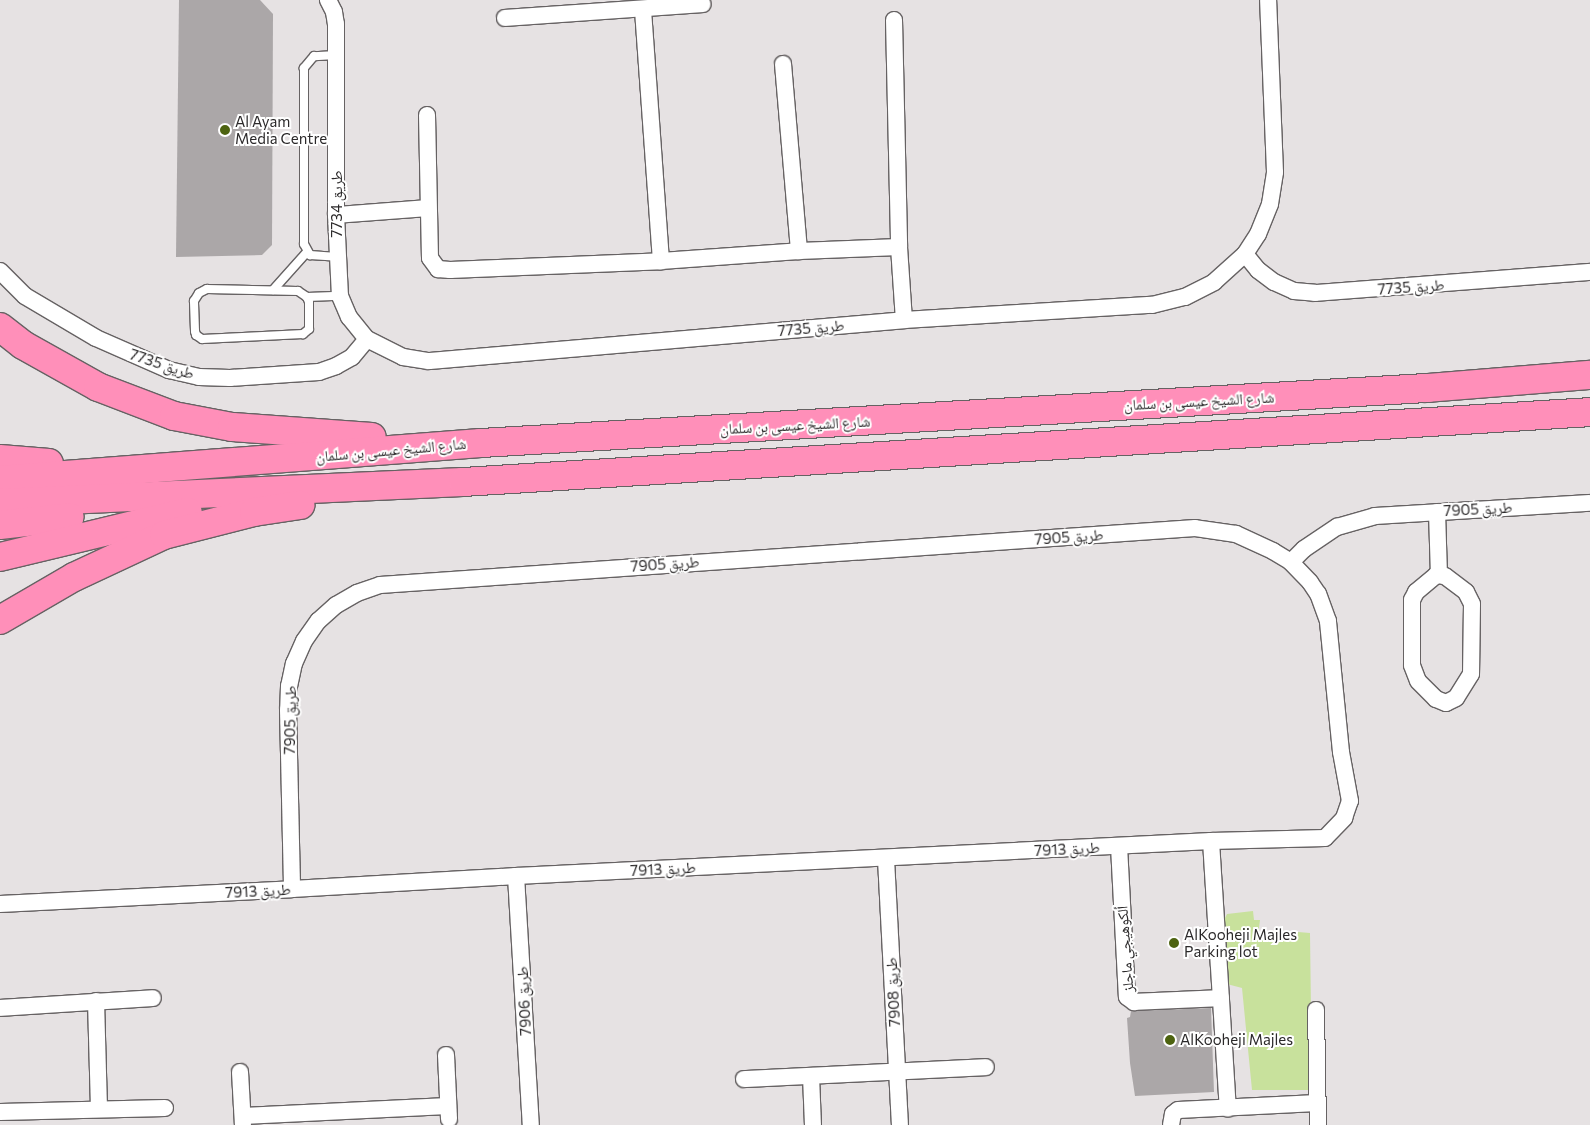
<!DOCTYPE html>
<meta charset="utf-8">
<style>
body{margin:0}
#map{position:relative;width:1590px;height:1125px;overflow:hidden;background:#e6e2e3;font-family:Commissioner,"Noto Naskh Arabic",sans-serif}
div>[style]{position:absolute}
.green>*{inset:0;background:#c8e19c}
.building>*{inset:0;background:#aba7a8}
.roads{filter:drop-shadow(1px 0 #666263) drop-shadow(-1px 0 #666263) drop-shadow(0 1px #666263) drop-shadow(0 -1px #666263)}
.service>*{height:8px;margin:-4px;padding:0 4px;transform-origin:4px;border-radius:4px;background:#fff}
.minor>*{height:16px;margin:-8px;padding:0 8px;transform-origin:8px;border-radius:8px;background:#fff}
.motorway>*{height:28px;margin:-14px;padding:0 14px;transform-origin:14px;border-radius:14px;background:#ff8fb9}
.dots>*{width:14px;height:14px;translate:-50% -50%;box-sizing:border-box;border:2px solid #fff;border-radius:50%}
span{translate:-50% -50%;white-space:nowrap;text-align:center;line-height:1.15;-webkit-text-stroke:4px #fff;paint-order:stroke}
.poi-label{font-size:15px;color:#2b292a}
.left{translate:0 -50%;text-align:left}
.street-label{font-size:15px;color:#2b292a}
</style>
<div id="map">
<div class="green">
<i style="clip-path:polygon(1253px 911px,1254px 920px,1260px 920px,1258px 935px,1298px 932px,1310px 933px,1312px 1090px,1252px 1090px,1242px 988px,1227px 984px,1228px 970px,1224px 920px,1227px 914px)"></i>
</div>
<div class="building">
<i style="clip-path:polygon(179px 0,260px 0,273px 14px,272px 245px,262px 255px,176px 257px)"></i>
<i style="clip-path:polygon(1211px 1008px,1214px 1092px,1135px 1096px,1130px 1063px,1127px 1018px,1130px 1017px,1131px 1011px)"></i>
</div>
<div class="roads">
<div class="service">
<i style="left:336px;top:55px;width:22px;rotate:177deg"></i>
<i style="left:314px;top:56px;width:16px;rotate:130deg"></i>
<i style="left:304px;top:68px;width:176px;rotate:90deg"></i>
<i style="left:304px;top:244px;width:13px;rotate:61deg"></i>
<i style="left:310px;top:255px;width:27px;rotate:4deg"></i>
<i style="left:207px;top:289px;width:91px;rotate:1.3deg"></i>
<i style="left:298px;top:291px;width:11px;rotate:34deg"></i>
<i style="left:307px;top:297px;width:5px;rotate:68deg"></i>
<i style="left:309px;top:302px;width:27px;rotate:90deg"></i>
<i style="left:309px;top:329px;width:8px;rotate:140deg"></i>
<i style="left:303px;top:334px;width:101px;rotate:177.2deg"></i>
<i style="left:202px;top:339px;width:7px;rotate:-146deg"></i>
<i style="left:196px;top:335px;width:4px;rotate:-104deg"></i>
<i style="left:195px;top:331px;width:30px;rotate:-92deg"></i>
<i style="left:194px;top:301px;width:9px;rotate:-58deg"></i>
<i style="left:199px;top:293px;width:9px;rotate:-27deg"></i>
<i style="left:273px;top:290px;width:51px;rotate:-48.2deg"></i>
<i style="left:307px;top:297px;width:33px;rotate:-2deg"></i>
</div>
<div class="minor">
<i style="left:328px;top:0;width:13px;rotate:63deg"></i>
<i style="left:334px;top:12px;width:12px;rotate:81deg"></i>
<i style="left:336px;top:24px;width:191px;rotate:90deg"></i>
<i style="left:336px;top:215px;width:81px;rotate:87.2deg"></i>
<i style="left:340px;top:296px;width:23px;rotate:67deg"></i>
<i style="left:349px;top:317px;width:28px;rotate:51deg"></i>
<i style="left:367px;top:339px;width:40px;rotate:26.6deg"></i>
<i style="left:403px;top:357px;width:26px;rotate:9deg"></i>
<i style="left:429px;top:361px;width:477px;rotate:-4.9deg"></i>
<i style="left:904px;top:320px;width:248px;rotate:-3.5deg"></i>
<i style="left:1152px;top:305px;width:34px;rotate:-14deg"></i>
<i style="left:1185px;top:297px;width:33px;rotate:-27deg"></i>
<i style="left:1214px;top:282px;width:42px;rotate:-42.1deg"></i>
<i style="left:1245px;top:254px;width:24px;rotate:-57deg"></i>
<i style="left:1258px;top:234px;width:32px;rotate:-68deg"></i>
<i style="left:1270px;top:204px;width:32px;rotate:-81deg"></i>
<i style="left:1275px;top:172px;width:172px;rotate:-92.3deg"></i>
<i style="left:643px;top:10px;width:252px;rotate:85.9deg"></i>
<i style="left:505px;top:18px;width:198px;rotate:-4deg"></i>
<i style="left:894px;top:20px;width:227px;rotate:88.7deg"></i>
<i style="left:899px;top:247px;width:73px;rotate:86.1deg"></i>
<i style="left:783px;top:64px;width:188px;rotate:85.1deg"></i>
<i style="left:427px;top:115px;width:143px;rotate:88.8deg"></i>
<i style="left:430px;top:258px;width:14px;rotate:54deg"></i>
<i style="left:438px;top:269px;width:12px;rotate:5deg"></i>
<i style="left:450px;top:270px;width:211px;rotate:-2.4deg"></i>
<i style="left:661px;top:261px;width:138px;rotate:-4.1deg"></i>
<i style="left:799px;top:251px;width:100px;rotate:-2.3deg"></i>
<i style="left:336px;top:215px;width:91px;rotate:-4.4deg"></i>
<i style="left:1245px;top:254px;width:21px;rotate:51deg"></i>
<i style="left:1258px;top:270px;width:20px;rotate:37deg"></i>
<i style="left:1274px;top:282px;width:22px;rotate:24deg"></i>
<i style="left:1294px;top:291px;width:21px;rotate:5deg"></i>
<i style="left:1315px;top:293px;width:276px;rotate:-4.4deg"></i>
<i style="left:0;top:271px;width:35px;rotate:45deg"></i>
<i style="left:25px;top:296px;width:82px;rotate:30.6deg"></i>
<i style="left:96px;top:338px;width:80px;rotate:23.7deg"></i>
<i style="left:169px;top:370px;width:31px;rotate:13deg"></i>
<i style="left:199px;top:377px;width:31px;rotate:2deg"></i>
<i style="left:230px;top:378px;width:89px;rotate:-3.9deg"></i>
<i style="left:319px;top:372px;width:18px;rotate:-19deg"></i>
<i style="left:336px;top:366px;width:18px;rotate:-29deg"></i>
<i style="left:352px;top:357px;width:23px;rotate:-50deg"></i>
<i style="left:1437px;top:512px;width:63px;rotate:88.2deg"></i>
<i style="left:1291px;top:562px;width:18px;rotate:-45deg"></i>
<i style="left:1304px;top:549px;width:40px;rotate:-34deg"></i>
<i style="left:1337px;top:527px;width:40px;rotate:-16deg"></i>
<i style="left:1375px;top:516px;width:215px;rotate:-3.5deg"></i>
<i style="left:1436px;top:575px;width:9px;rotate:6deg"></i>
<i style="left:1445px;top:576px;width:26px;rotate:37deg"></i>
<i style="left:1466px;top:592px;width:13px;rotate:63deg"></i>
<i style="left:1472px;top:604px;width:70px;rotate:90.8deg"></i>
<i style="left:1471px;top:674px;width:28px;rotate:122deg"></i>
<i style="left:1456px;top:698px;width:11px;rotate:153deg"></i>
<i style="left:1446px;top:703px;width:11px;rotate:-158deg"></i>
<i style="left:1436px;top:699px;width:25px;rotate:-135deg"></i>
<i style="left:1418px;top:681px;width:17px;rotate:-111deg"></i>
<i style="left:1412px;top:665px;width:65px;rotate:-90deg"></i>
<i style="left:1412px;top:600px;width:9px;rotate:-63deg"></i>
<i style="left:1416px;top:592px;width:26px;rotate:-40deg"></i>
<i style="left:1211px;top:841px;width:268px;rotate:86.4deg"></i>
<i style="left:1119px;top:846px;width:151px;rotate:87deg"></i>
<i style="left:1127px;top:997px;width:9px;rotate:36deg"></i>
<i style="left:1134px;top:1002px;width:87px;rotate:-2.6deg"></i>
<i style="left:886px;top:859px;width:266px;rotate:87deg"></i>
<i style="left:516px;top:876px;width:249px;rotate:86.6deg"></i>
<i style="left:0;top:904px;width:292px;rotate:-2.9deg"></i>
<i style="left:292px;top:889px;width:224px;rotate:-3.3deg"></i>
<i style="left:516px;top:876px;width:696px;rotate:-2.88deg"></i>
<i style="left:1211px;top:841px;width:114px;rotate:-1.5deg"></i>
<i style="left:1325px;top:838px;width:28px;rotate:-46deg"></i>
<i style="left:1344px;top:818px;width:18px;rotate:-71deg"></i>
<i style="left:1350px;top:801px;width:50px;rotate:-100.4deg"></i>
<i style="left:1341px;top:752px;width:132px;rotate:-95.7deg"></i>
<i style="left:1328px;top:621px;width:29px;rotate:-110deg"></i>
<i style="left:1318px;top:594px;width:14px;rotate:-124deg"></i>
<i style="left:1310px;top:582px;width:28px;rotate:-134deg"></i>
<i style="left:1291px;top:562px;width:21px;rotate:-149deg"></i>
<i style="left:1273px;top:551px;width:41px;rotate:-155.3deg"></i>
<i style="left:1236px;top:534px;width:41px;rotate:-171.7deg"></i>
<i style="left:1195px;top:528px;width:817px;rotate:176deg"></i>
<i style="left:380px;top:585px;width:24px;rotate:161deg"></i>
<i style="left:357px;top:593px;width:24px;rotate:150deg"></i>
<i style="left:336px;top:605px;width:24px;rotate:138deg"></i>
<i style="left:318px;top:621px;width:24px;rotate:125deg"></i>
<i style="left:304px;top:641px;width:24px;rotate:114deg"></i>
<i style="left:294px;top:663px;width:24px;rotate:102deg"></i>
<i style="left:289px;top:686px;width:24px;rotate:92deg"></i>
<i style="left:288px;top:710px;width:179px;rotate:88.7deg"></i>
<i style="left:96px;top:1001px;width:108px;rotate:88.4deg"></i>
<i style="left:0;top:1008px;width:153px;rotate:-3.7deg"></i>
<i style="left:1316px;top:1010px;width:115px;rotate:89deg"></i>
<i style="left:446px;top:1055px;width:64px;rotate:87.3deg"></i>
<i style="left:240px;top:1072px;width:53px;rotate:86.8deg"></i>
<i style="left:811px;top:1076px;width:49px;rotate:87.7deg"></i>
<i style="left:744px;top:1079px;width:242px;rotate:-2.8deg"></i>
<i style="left:0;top:1112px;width:165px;rotate:-1.4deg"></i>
<i style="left:243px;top:1116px;width:205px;rotate:-2.8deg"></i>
<i style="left:1171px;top:1125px;width:11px;rotate:-80deg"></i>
<i style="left:1173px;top:1114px;width:6px;rotate:-39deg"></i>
<i style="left:1178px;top:1110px;width:139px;rotate:-2.9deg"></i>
</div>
<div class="motorway">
<i style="left:0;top:327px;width:29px;rotate:38deg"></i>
<i style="left:23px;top:345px;width:86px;rotate:29.2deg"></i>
<i style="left:98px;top:387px;width:81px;rotate:20.9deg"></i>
<i style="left:174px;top:416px;width:59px;rotate:10.7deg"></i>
<i style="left:232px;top:427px;width:140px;rotate:4.1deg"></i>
<i style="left:0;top:459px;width:49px;rotate:4.7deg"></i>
<i style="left:0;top:480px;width:482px;rotate:-4.4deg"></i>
<i style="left:481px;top:443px;width:948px;rotate:-3.33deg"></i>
<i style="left:1427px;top:388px;width:164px;rotate:-4.6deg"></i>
<i style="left:0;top:503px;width:463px;rotate:-2.6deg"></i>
<i style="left:463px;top:482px;width:1129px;rotate:-3.55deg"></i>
<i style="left:0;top:525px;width:70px;rotate:-6.5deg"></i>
<i style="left:0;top:557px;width:193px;rotate:-13.5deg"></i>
<i style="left:0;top:620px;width:86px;rotate:-30.2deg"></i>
<i style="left:74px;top:577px;width:99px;rotate:-25deg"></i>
<i style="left:164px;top:535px;width:93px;rotate:-14.3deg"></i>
<i style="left:254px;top:512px;width:47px;rotate:-8.7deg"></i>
</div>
</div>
<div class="dots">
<i style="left:225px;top:130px;background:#4d6310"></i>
<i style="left:1174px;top:943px;background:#4d6310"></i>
<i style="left:1170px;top:1040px;background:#4d6310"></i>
</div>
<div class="poi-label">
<span class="left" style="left:235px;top:130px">Al Ayam<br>Media Centre</span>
<span class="left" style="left:1184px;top:943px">AlKooheji Majles<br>Parking lot</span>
<span class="left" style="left:1180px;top:1040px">AlKooheji Majles</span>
</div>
<div class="street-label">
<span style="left:337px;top:204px;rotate:-90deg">طريق 7734</span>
<span style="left:1411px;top:287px;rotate:-4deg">طريق 7735</span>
<span style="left:811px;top:328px;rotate:-5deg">طريق 7735</span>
<span style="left:162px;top:364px;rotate:18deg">طريق 7735</span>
<span style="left:1199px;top:401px;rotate:-3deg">شارع الشيخ عيسى بن سلمان</span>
<span style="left:795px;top:425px;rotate:-3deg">شارع الشيخ عيسى بن سلمان</span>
<span style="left:391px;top:450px;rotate:-5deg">شارع الشيخ عيسى بن سلمان</span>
<span style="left:1478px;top:509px;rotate:-3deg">طريق 7905</span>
<span style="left:1069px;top:537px;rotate:-4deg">طريق 7905</span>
<span style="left:665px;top:564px;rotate:-4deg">طريق 7905</span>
<span style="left:290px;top:720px;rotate:-89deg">طريق 7905</span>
<span style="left:1067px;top:849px;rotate:-3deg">طريق 7913</span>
<span style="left:663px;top:869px;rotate:-3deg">طريق 7913</span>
<span style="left:258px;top:891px;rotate:-3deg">طريق 7913</span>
<span style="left:1125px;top:949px;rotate:-94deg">ألكوهيجي ماجلز</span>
<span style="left:893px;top:992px;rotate:-93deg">طريق 7908</span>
<span style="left:524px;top:1001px;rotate:-93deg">طريق 7906</span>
</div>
</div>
